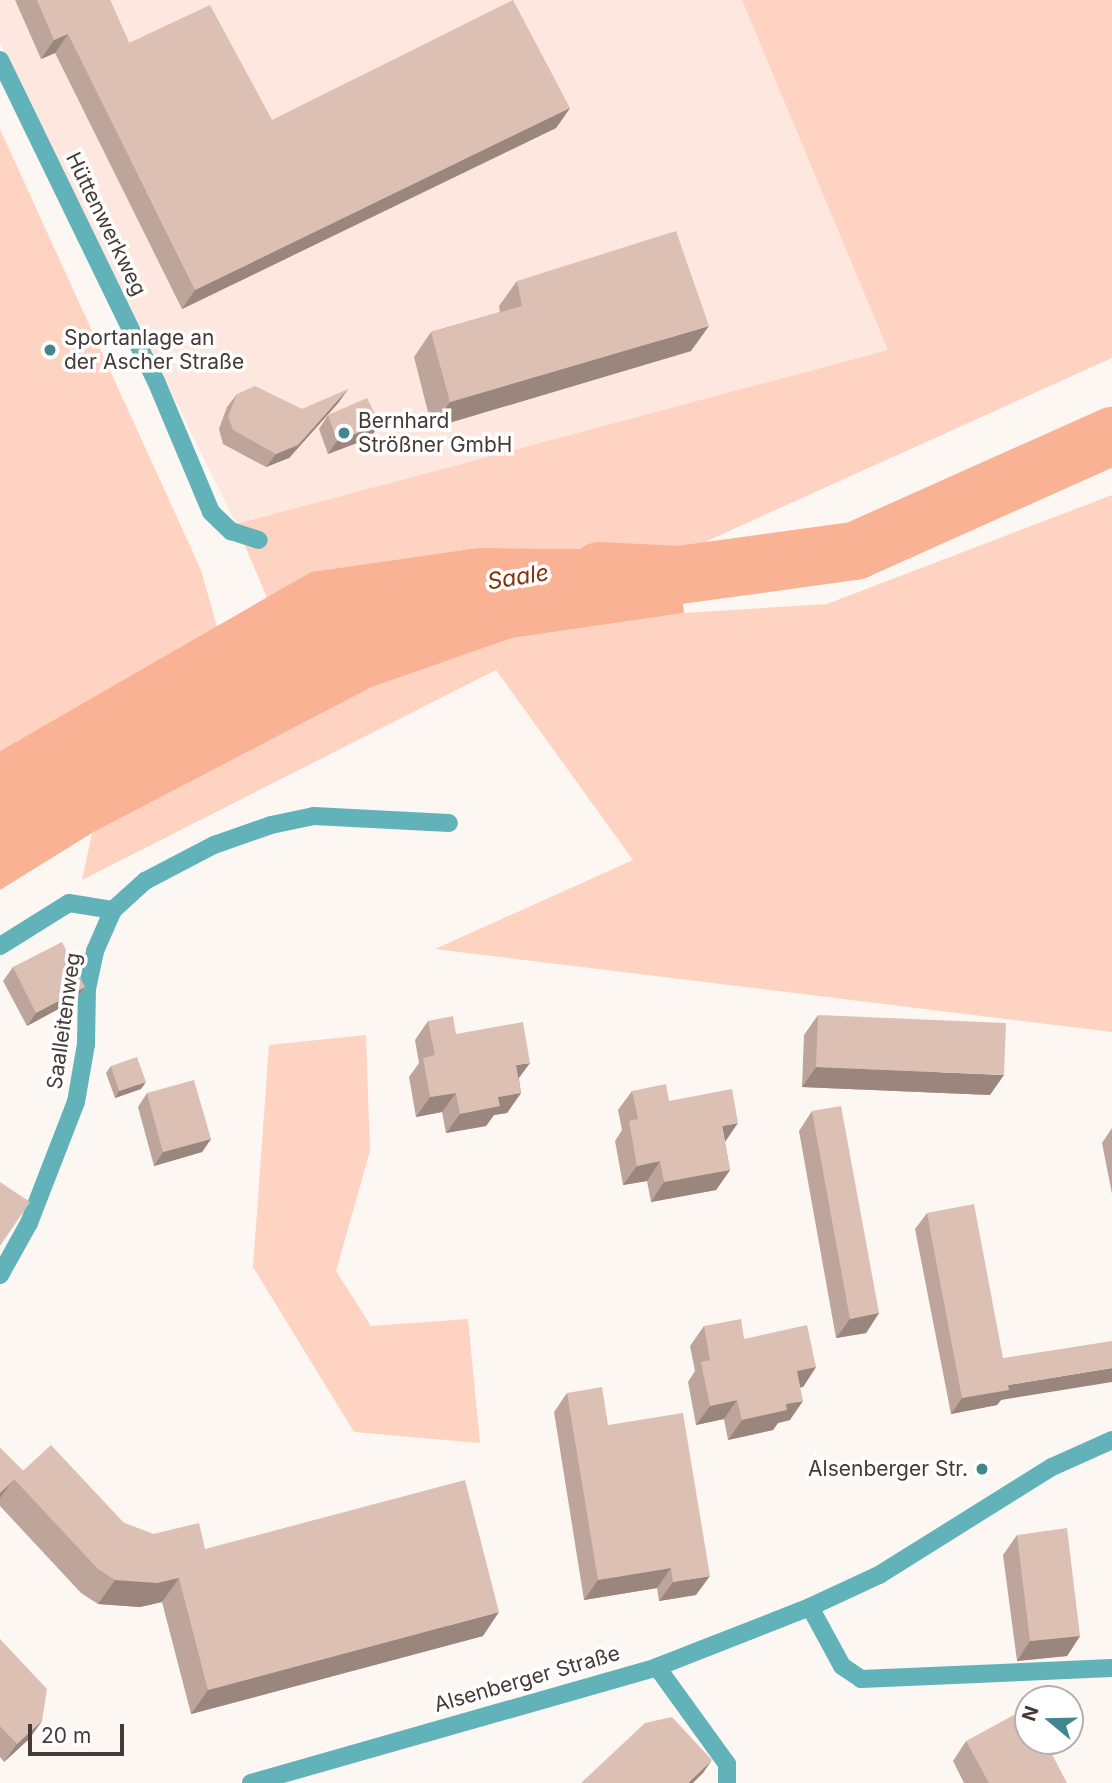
<!DOCTYPE html>
<meta charset="utf-8">
<style>
body{margin:0}
#map{position:relative;width:1112px;height:1783px;overflow:hidden;background:#fdf7f4;font-family:Inter,sans-serif}
div>[style]{position:absolute}
.built>*{inset:0;background:#fee7de}
.green>*{inset:0;background:#fed3c2}
.water>*{inset:0;background:#fab295}
.river>*{height:58px;margin:-29px;padding:0 29px;transform-origin:29px;border-radius:29px;background:#fab295}
.minor>*{height:18px;margin:-9px;padding:0 9px;transform-origin:9px;border-radius:9px;background:#62b2b9}
.wall>*{inset:0;background:#bea59b}
.shaded-wall>*{inset:0;background:#9b867e}
.building>*{inset:0;background:#ddc0b4}
.dots>*{width:19px;height:19px;translate:-50% -50%;box-sizing:border-box;border:4px solid #fff;border-radius:50%}
span{translate:-50% -50%;white-space:nowrap;text-align:center;line-height:1.15;-webkit-text-stroke:7px #fff;paint-order:stroke}
.street-label{font-size:21px;color:#453a35}
.poi-label{font-size:21px;color:#453a35}
.left{translate:0 -50%;text-align:left}
.right{translate:-100% -50%;text-align:right}
.water-label{font-size:23px;color:#80330c;font-style:italic}
.north{position:absolute;left:1014px;top:1685px;width:70px;height:70px;box-sizing:border-box;background:#fff;border:2px solid #b5b0ae;border-radius:50%;rotate:289deg;font-size:19px;font-weight:700;line-height:28px;text-align:center;color:#453a35}
.north::after{content:'';display:block;margin:auto;width:24px;height:32px;background:#3f868d;clip-path:polygon(50% 0,100% 100%,50% 72%,0 100%)}
.scale{position:absolute;left:28px;top:1724px;width:96px;height:32px;box-sizing:border-box;border:4px solid #453a35;border-top:0;padding-left:9px;font-size:21px;line-height:24px;white-space:nowrap;color:#453a35;-webkit-text-stroke:5px #fff;paint-order:stroke}
</style>
<div id="map">
<div class="built">
<i style="clip-path:polygon(0 0,742px 0,889px 350px,236px 524px,0 43px)"></i>
</div>
<div class="green">
<i style="clip-path:polygon(742px 0,1112px 0,1112px 358px,687px 550px,477px 548px,311px 572px,267px 598px,236px 524px,888px 350px)"></i>
<i style="clip-path:polygon(0 129px,201px 570px,217px 627px,0 751px)"></i>
<i style="clip-path:polygon(1112px 495px,1112px 1032px,435px 949px,633px 860px,496px 670px,82px 880px,92px 833px,372px 687px,512px 638px,684px 613px,827px 604px)"></i>
<i style="clip-path:polygon(366px 1035px,370px 1151px,336px 1271px,371px 1326px,468px 1319px,480px 1443px,354px 1432px,253px 1267px,269px 1045px)"></i>
</div>
<div class="water">
<i style="clip-path:polygon(477px 548px,687px 550px,679px 575px,684px 613px,512px 638px,372px 687px,92px 833px,0 890px,0 751px,311px 572px)"></i>
</div>
<div class="river">
<i style="left:599px;top:571px;width:80px;rotate:2.9deg"></i>
<i style="left:679px;top:575px;width:178px;rotate:-7.8deg"></i>
<i style="left:855px;top:551px;width:282px;rotate:-24.1deg"></i>
</div>
<div class="minor">
<i style="left:0;top:60px;width:357px;rotate:64.1deg"></i>
<i style="left:156px;top:381px;width:142px;rotate:67.2deg"></i>
<i style="left:211px;top:512px;width:28px;rotate:44deg"></i>
<i style="left:231px;top:531px;width:29px;rotate:18deg"></i>
<i style="left:0;top:946px;width:81px;rotate:-31.9deg"></i>
<i style="left:69px;top:903px;width:45px;rotate:9deg"></i>
<i style="left:0;top:1275px;width:60px;rotate:-60.9deg"></i>
<i style="left:29px;top:1223px;width:130px;rotate:-68.8deg"></i>
<i style="left:76px;top:1102px;width:59px;rotate:-80.2deg"></i>
<i style="left:86px;top:1044px;width:55px;rotate:-89deg"></i>
<i style="left:87px;top:989px;width:39px;rotate:-78deg"></i>
<i style="left:95px;top:951px;width:45px;rotate:-66.3deg"></i>
<i style="left:113px;top:910px;width:43px;rotate:-42.2deg"></i>
<i style="left:145px;top:881px;width:78px;rotate:-27.6deg"></i>
<i style="left:214px;top:845px;width:60px;rotate:-19.3deg"></i>
<i style="left:271px;top:825px;width:44px;rotate:-11.8deg"></i>
<i style="left:314px;top:816px;width:135px;rotate:3deg"></i>
<i style="left:810px;top:1607px;width:67px;rotate:61.5deg"></i>
<i style="left:842px;top:1666px;width:23px;rotate:34deg"></i>
<i style="left:861px;top:1679px;width:251px;rotate:-2.5deg"></i>
<i style="left:657px;top:1667px;width:120px;rotate:54.2deg"></i>
<i style="left:727px;top:1764px;width:19px;rotate:90deg"></i>
<i style="left:251px;top:1783px;width:422px;rotate:-15.9deg"></i>
<i style="left:657px;top:1667px;width:164px;rotate:-21.4deg"></i>
<i style="left:810px;top:1607px;width:76px;rotate:-24.9deg"></i>
<i style="left:879px;top:1575px;width:204px;rotate:-32deg"></i>
<i style="left:1052px;top:1467px;width:66px;rotate:-24.2deg"></i>
</div>
<div class="wall">
<i style="clip-path:polygon(15px 0,110px 0,129px 43px,272px 120px,570px 108px,556px 128px,182px 309px,55px 53px,41px 59px)"></i>
<i style="clip-path:polygon(517px 281px,691px 351px,432px 428px,414px 357px,431px 332px,500px 312px,499px 306px)"></i>
<i style="clip-path:polygon(237px 394px,302px 409px,339px 402px,289px 458px,266px 467px,223px 444px,219px 429px,227px 407px)"></i>
<i style="clip-path:polygon(328px 415px,370px 438px,328px 454px,319px 429px)"></i>
<i style="clip-path:polygon(13px 967px,85px 987px,75px 1000px,27px 1026px,3px 981px)"></i>
<i style="clip-path:polygon(818px 1015px,990px 1095px,802px 1087px,804px 1035px)"></i>
<i style="clip-path:polygon(428px 1021px,456px 1034px,519px 1079px,521px 1093px,507px 1113px,494px 1115px,486px 1126px,446px 1133px,442px 1112px,416px 1117px,409px 1077px,419px 1063px,415px 1040px)"></i>
<i style="clip-path:polygon(111px 1066px,141px 1089px,115px 1098px,106px 1073px)"></i>
<i style="clip-path:polygon(632px 1091px,669px 1101px,725px 1142px,730px 1170px,716px 1190px,651px 1202px,647px 1181px,623px 1185px,615px 1141px,622px 1130px,618px 1110px)"></i>
<i style="clip-path:polygon(147px 1093px,211px 1139px,202px 1152px,154px 1166px,138px 1107px)"></i>
<i style="clip-path:polygon(812px 1111px,879px 1313px,866px 1333px,836px 1338px,799px 1131px)"></i>
<i style="clip-path:polygon(1112px 1128px,1112px 1194px,1102px 1143px)"></i>
<i style="clip-path:polygon(927px 1213px,1001px 1400px,997px 1405px,951px 1414px,915px 1229px)"></i>
<i style="clip-path:polygon(704px 1326px,744px 1339px,816px 1367px,803px 1387px,800px 1387px,790px 1420px,778px 1423px,773px 1430px,728px 1440px,724px 1419px,696px 1425px,688px 1382px,695px 1371px,690px 1346px)"></i>
<i style="clip-path:polygon(567px 1393px,608px 1425px,696px 1595px,659px 1601px,657px 1588px,584px 1600px,554px 1412px)"></i>
<i style="clip-path:polygon(0 1448px,23px 1471px,124px 1523px,153px 1534px,483px 1636px,191px 1714px,162px 1602px,140px 1607px,98px 1604px,81px 1593px,0 1506px)"></i>
<i style="clip-path:polygon(1017px 1535px,1080px 1636px,1067px 1656px,1017px 1661px,1003px 1555px)"></i>
<i style="clip-path:polygon(0 1639px,42px 1721px,29px 1739px,4px 1762px,0 1757px)"></i>
<i style="clip-path:polygon(966px 1741px,1067px 1783px,964px 1783px,953px 1761px)"></i>
</div>
<div class="shaded-wall">
<i style="clip-path:polygon(68px 34px,55px 53px,41px 59px,54px 40px)"></i>
<i style="clip-path:polygon(570px 108px,556px 128px,182px 309px,195px 290px)"></i>
<i style="clip-path:polygon(709px 326px,691px 351px,432px 428px,450px 402px)"></i>
<i style="clip-path:polygon(348px 389px,339px 402px,289px 458px,266px 467px,276px 454px)"></i>
<i style="clip-path:polygon(380px 424px,370px 438px,328px 454px,337px 441px)"></i>
<i style="clip-path:polygon(85px 987px,75px 1000px,27px 1026px,36px 1013px)"></i>
<i style="clip-path:polygon(530px 1063px,516px 1082px,516px 1065px)"></i>
<i style="clip-path:polygon(816px 1067px,1004px 1075px,990px 1095px,802px 1087px)"></i>
<i style="clip-path:polygon(146px 1082px,141px 1089px,115px 1098px,119px 1091px)"></i>
<i style="clip-path:polygon(456px 1093px,442px 1112px,416px 1117px,430px 1097px)"></i>
<i style="clip-path:polygon(521px 1093px,507px 1113px,494px 1115px,486px 1126px,446px 1133px,460px 1114px,498px 1097px)"></i>
<i style="clip-path:polygon(738px 1123px,725px 1142px,722px 1126px)"></i>
<i style="clip-path:polygon(211px 1139px,202px 1152px,154px 1166px,163px 1152px)"></i>
<i style="clip-path:polygon(660px 1161px,647px 1181px,623px 1185px,637px 1166px)"></i>
<i style="clip-path:polygon(730px 1170px,716px 1190px,651px 1202px,664px 1182px)"></i>
<i style="clip-path:polygon(879px 1313px,866px 1333px,836px 1338px,850px 1319px)"></i>
<i style="clip-path:polygon(816px 1367px,803px 1387px,783px 1391px,797px 1371px)"></i>
<i style="clip-path:polygon(1112px 1368px,1112px 1382px,1001px 1400px,997px 1405px,951px 1414px,962px 1398px,1008px 1385px)"></i>
<i style="clip-path:polygon(737px 1400px,724px 1419px,696px 1425px,710px 1406px)"></i>
<i style="clip-path:polygon(803px 1401px,790px 1420px,778px 1423px,773px 1430px,728px 1440px,742px 1420px,786px 1404px)"></i>
<i style="clip-path:polygon(11px 1483px,0 1498px,0 1493px)"></i>
<i style="clip-path:polygon(671px 1568px,657px 1588px,584px 1600px,598px 1580px)"></i>
<i style="clip-path:polygon(710px 1576px,696px 1595px,659px 1601px,673px 1582px)"></i>
<i style="clip-path:polygon(179px 1578px,162px 1602px,140px 1607px,98px 1604px,115px 1580px)"></i>
<i style="clip-path:polygon(499px 1612px,483px 1636px,191px 1714px,208px 1690px)"></i>
<i style="clip-path:polygon(1080px 1636px,1067px 1656px,1017px 1661px,1030px 1641px)"></i>
<i style="clip-path:polygon(42px 1721px,29px 1739px,4px 1762px,17px 1744px)"></i>
<i style="clip-path:polygon(712px 1760px,703px 1773px,693px 1783px,688px 1783px)"></i>
</div>
<div class="building">
<i style="clip-path:polygon(37px 0,110px 0,129px 43px,210px 5px,272px 120px,513px 0,570px 108px,195px 290px,68px 34px,54px 40px)"></i>
<i style="clip-path:polygon(676px 231px,709px 326px,450px 402px,431px 332px,522px 306px,517px 281px)"></i>
<i style="clip-path:polygon(255px 386px,302px 409px,348px 389px,298px 445px,276px 454px,233px 430px,228px 416px,237px 394px)"></i>
<i style="clip-path:polygon(367px 398px,380px 424px,337px 441px,328px 415px)"></i>
<i style="clip-path:polygon(62px 942px,85px 987px,36px 1013px,13px 967px)"></i>
<i style="clip-path:polygon(818px 1015px,1006px 1023px,1004px 1075px,816px 1067px)"></i>
<i style="clip-path:polygon(453px 1016px,456px 1034px,523px 1022px,530px 1063px,516px 1065px,521px 1093px,498px 1097px,500px 1106px,460px 1114px,456px 1093px,430px 1097px,423px 1058px,435px 1055px,428px 1021px)"></i>
<i style="clip-path:polygon(137px 1057px,146px 1082px,119px 1091px,111px 1066px)"></i>
<i style="clip-path:polygon(194px 1080px,211px 1139px,163px 1152px,147px 1093px)"></i>
<i style="clip-path:polygon(666px 1084px,669px 1101px,732px 1089px,738px 1123px,722px 1126px,730px 1170px,664px 1182px,660px 1161px,637px 1166px,629px 1121px,638px 1119px,632px 1091px)"></i>
<i style="clip-path:polygon(841px 1106px,879px 1313px,850px 1319px,812px 1111px)"></i>
<i style="clip-path:polygon(0 1182px,30px 1202px,0 1246px)"></i>
<i style="clip-path:polygon(974px 1204px,1003px 1358px,1112px 1341px,1112px 1368px,1008px 1385px,1009px 1390px,962px 1398px,927px 1213px)"></i>
<i style="clip-path:polygon(741px 1319px,744px 1339px,807px 1325px,816px 1367px,797px 1371px,803px 1401px,786px 1404px,787px 1410px,742px 1420px,737px 1400px,710px 1406px,701px 1362px,710px 1360px,704px 1326px)"></i>
<i style="clip-path:polygon(602px 1387px,608px 1425px,683px 1413px,710px 1576px,673px 1582px,671px 1568px,598px 1580px,567px 1393px)"></i>
<i style="clip-path:polygon(51px 1445px,124px 1523px,153px 1534px,199px 1523px,205px 1549px,465px 1480px,499px 1612px,208px 1690px,179px 1578px,157px 1583px,115px 1580px,98px 1569px,14px 1479px)"></i>
<i style="clip-path:polygon(0 1448px,23px 1471px,0 1493px)"></i>
<i style="clip-path:polygon(1067px 1528px,1080px 1636px,1030px 1641px,1017px 1535px)"></i>
<i style="clip-path:polygon(0 1639px,47px 1689px,42px 1721px,17px 1744px,0 1726px)"></i>
<i style="clip-path:polygon(1027px 1708px,1028px 1710px,1028px 1741px,1045px 1741px,1067px 1783px,989px 1783px,966px 1741px)"></i>
<i style="clip-path:polygon(672px 1717px,712px 1760px,688px 1783px,581px 1783px,645px 1723px)"></i>
</div>
<div class="dots">
<i style="left:50px;top:350px;background:#3f868d"></i>
<i style="left:344px;top:433px;background:#3f868d"></i>
<i style="left:982px;top:1469px;background:#3f868d"></i>
</div>
<div class="street-label">
<span style="left:106px;top:224px;rotate:64deg">Hüttenwerkweg</span>
<span style="left:64px;top:1021px;rotate:-82deg">Saalleitenweg</span>
<span style="left:527px;top:1679px;rotate:-16deg">Alsenberger Straße</span>
</div>
<div class="poi-label">
<span class="left" style="left:64px;top:350px">Sportanlage an<br>der Ascher Straße</span>
<span class="left" style="left:358px;top:433px">Bernhard<br>Strößner GmbH</span>
<span class="right" style="left:968px;top:1469px">Alsenberger Str.</span>
</div>
<div class="water-label">
<span style="left:518px;top:577px;rotate:-9deg">Saale</span>
</div>
<div class="north">N</div>
<div class="scale">20 m</div>
</div>
